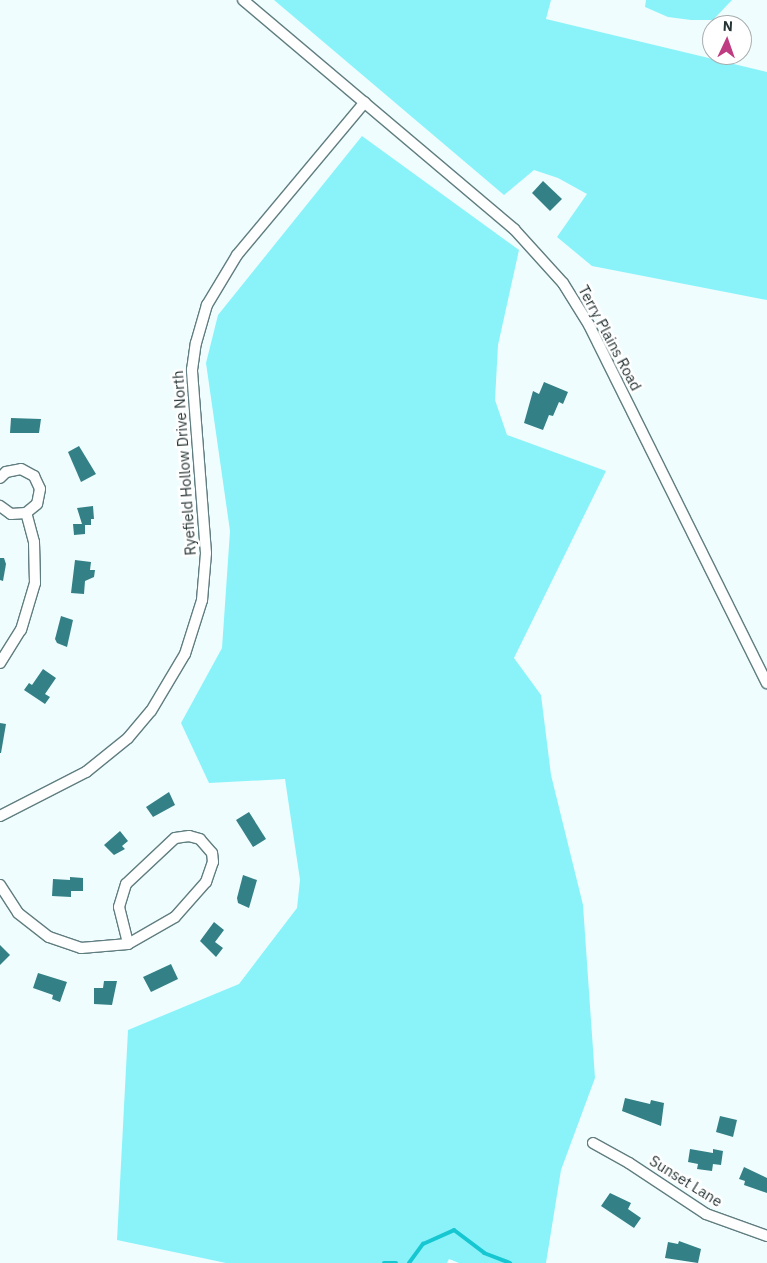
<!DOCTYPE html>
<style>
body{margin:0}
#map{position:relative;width:767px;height:1263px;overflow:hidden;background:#f0fdfe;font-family:"IBM Plex Sans",sans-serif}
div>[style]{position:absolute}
.green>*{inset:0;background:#8af3fa}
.stream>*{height:4px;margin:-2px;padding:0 2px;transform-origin:2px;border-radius:2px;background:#16c7d2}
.building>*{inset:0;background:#338186}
.roads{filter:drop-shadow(1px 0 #607d80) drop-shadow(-1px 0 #607d80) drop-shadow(0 1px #607d80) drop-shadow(0 -1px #607d80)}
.street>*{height:10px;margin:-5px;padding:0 5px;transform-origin:5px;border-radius:5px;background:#fff}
span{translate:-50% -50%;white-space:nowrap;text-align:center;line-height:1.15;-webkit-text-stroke:5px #fff;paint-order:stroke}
.street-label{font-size:15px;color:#263334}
.north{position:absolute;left:702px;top:15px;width:50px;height:50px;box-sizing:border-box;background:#fff;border:1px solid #a8adae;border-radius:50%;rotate:3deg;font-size:14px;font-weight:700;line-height:20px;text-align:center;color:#263334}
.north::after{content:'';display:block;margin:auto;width:18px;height:22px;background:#c03c82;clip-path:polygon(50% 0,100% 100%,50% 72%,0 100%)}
</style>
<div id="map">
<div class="green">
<i style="clip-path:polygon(274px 0,551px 0,546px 19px,767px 72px,767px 300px,592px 266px,557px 237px,587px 194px,558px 178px,534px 170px,504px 195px)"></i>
<i style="clip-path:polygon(646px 0,732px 0,713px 20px,691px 20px,668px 17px,645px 7px)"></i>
<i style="clip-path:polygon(362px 136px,519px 250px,498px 345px,495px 400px,507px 435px,606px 471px,514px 658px,541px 695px,551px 775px,583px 905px,595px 1078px,561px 1170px,546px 1263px,459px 1263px,449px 1259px,447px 1263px,226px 1263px,117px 1240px,128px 1030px,239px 984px,297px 908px,300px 880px,285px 779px,209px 783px,181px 723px,222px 648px,230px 531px,206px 363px,218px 315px)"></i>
</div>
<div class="stream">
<i style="left:384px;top:1263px;width:12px"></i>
<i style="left:409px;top:1263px;width:24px;rotate:-54deg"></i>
<i style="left:423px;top:1244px;width:34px;rotate:-24deg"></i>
<i style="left:454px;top:1230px;width:38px;rotate:37deg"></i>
<i style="left:484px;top:1253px;width:28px;rotate:21deg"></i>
</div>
<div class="building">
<i style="clip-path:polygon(543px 181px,562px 199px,550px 211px,532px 193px)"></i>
<i style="clip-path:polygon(544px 382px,568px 392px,563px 404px,559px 402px,553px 416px,549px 415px,543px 430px,524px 423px,533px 391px,539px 394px)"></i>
<i style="clip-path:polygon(11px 418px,41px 419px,39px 433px,10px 433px)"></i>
<i style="clip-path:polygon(79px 446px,96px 474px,81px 482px,68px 452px)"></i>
<i style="clip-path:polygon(93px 506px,94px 519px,91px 519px,91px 525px,85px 525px,85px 534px,74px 535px,73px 524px,82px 524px,77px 508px)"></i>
<i style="clip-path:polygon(0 558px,4px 558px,6px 564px,3px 581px,0 580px)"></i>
<i style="clip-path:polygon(75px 560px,91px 562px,90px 570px,95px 570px,94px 577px,85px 581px,84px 594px,71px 593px)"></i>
<i style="clip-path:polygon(61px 616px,73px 620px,67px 647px,57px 643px,55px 639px)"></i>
<i style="clip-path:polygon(43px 669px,56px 678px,45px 694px,50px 697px,45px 704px,24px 690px,29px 683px,32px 685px)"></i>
<i style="clip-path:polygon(0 723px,6px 724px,1px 753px,0 753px)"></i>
<i style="clip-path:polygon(169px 792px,175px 805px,153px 817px,146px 807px)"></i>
<i style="clip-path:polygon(249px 812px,266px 839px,253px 847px,236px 820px)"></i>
<i style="clip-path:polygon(120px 831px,128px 841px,122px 846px,125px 849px,114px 855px,104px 845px)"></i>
<i style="clip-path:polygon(243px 875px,257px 880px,249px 908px,238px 903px,237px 898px)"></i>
<i style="clip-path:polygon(70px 877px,83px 878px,83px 891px,71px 891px,71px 897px,52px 896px,53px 879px,70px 880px)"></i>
<i style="clip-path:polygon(214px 922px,224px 930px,215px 942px,223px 948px,216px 957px,200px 941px)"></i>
<i style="clip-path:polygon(0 945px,10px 955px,0 965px)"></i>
<i style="clip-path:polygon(171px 964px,178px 979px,151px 992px,143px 977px)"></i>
<i style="clip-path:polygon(38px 973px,67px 982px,60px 1002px,52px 999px,53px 995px,33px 988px)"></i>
<i style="clip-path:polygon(104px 981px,117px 981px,112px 1005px,94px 1004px,94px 988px,103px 988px)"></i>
<i style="clip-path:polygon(625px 1098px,650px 1104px,651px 1100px,664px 1103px,661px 1126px,622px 1111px)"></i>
<i style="clip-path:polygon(720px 1116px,737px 1120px,733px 1137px,716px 1132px)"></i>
<i style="clip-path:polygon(690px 1149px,713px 1153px,713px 1149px,723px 1151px,721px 1165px,713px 1164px,712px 1171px,697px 1169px,698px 1164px,688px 1162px)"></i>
<i style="clip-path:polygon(744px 1167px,767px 1178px,767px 1193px,744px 1185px,745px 1181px,739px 1179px)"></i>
<i style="clip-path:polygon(610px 1193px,631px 1203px,628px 1209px,641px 1218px,634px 1228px,601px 1206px)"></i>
<i style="clip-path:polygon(679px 1241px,701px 1249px,698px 1263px,665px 1258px,668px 1242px,678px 1244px)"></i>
</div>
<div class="roads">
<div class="street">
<i style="left:243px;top:0;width:355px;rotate:40.2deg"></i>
<i style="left:514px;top:229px;width:73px;rotate:47.8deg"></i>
<i style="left:563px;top:283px;width:49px;rotate:58.2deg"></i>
<i style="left:589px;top:325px;width:400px;rotate:63.6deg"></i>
<i style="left:0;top:478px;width:8px;rotate:-45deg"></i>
<i style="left:6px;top:472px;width:15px;rotate:-11deg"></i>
<i style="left:21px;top:469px;width:15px;rotate:28deg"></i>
<i style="left:34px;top:476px;width:14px;rotate:65deg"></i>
<i style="left:40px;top:489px;width:15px;rotate:101deg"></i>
<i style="left:37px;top:504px;width:14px;rotate:141deg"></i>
<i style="left:26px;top:513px;width:15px;rotate:176deg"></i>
<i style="left:11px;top:514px;width:14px;rotate:-144deg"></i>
<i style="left:0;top:663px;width:39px;rotate:-58deg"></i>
<i style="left:21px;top:630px;width:49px;rotate:-73.4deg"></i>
<i style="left:35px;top:583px;width:41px;rotate:-91.4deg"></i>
<i style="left:34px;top:542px;width:30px;rotate:-105deg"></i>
<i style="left:0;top:816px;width:97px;rotate:-27.1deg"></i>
<i style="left:86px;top:772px;width:54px;rotate:-39deg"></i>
<i style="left:128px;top:738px;width:35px;rotate:-50deg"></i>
<i style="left:151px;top:711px;width:66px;rotate:-59.2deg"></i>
<i style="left:185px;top:654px;width:57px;rotate:-72.5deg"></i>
<i style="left:202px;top:600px;width:47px;rotate:-85.1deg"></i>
<i style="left:206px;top:553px;width:184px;rotate:-94.4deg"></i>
<i style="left:192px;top:370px;width:27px;rotate:-82deg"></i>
<i style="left:196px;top:343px;width:40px;rotate:-74deg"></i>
<i style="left:207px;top:305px;width:58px;rotate:-59deg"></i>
<i style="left:237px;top:255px;width:199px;rotate:-50.1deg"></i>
<i style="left:0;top:885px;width:33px;rotate:57deg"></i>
<i style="left:18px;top:913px;width:39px;rotate:38deg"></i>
<i style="left:49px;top:937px;width:34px;rotate:19deg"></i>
<i style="left:81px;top:948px;width:47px;rotate:-4.9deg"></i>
<i style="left:128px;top:944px;width:54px;rotate:-29.9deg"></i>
<i style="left:175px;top:917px;width:47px;rotate:-48.5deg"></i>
<i style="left:206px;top:882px;width:21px;rotate:-71deg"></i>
<i style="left:213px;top:862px;width:9px;rotate:-96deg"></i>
<i style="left:212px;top:853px;width:18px;rotate:-131deg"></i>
<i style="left:200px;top:839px;width:11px;rotate:-165deg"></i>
<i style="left:189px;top:836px;width:14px;rotate:172deg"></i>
<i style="left:175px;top:838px;width:67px;rotate:136.8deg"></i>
<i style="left:126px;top:884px;width:24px;rotate:107deg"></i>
<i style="left:119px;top:907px;width:38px;rotate:76deg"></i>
<i style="left:593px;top:1143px;width:41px;rotate:29.1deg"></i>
<i style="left:629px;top:1163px;width:92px;rotate:33.5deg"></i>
<i style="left:706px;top:1214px;width:65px;rotate:19.8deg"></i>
</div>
</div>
<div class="street-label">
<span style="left:610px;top:338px;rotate:62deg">Terry Plains Road</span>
<span style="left:184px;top:463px;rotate:-94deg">Ryefield Hollow Drive North</span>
<span style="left:686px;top:1181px;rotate:32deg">Sunset Lane</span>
</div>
<div class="north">N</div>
</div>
